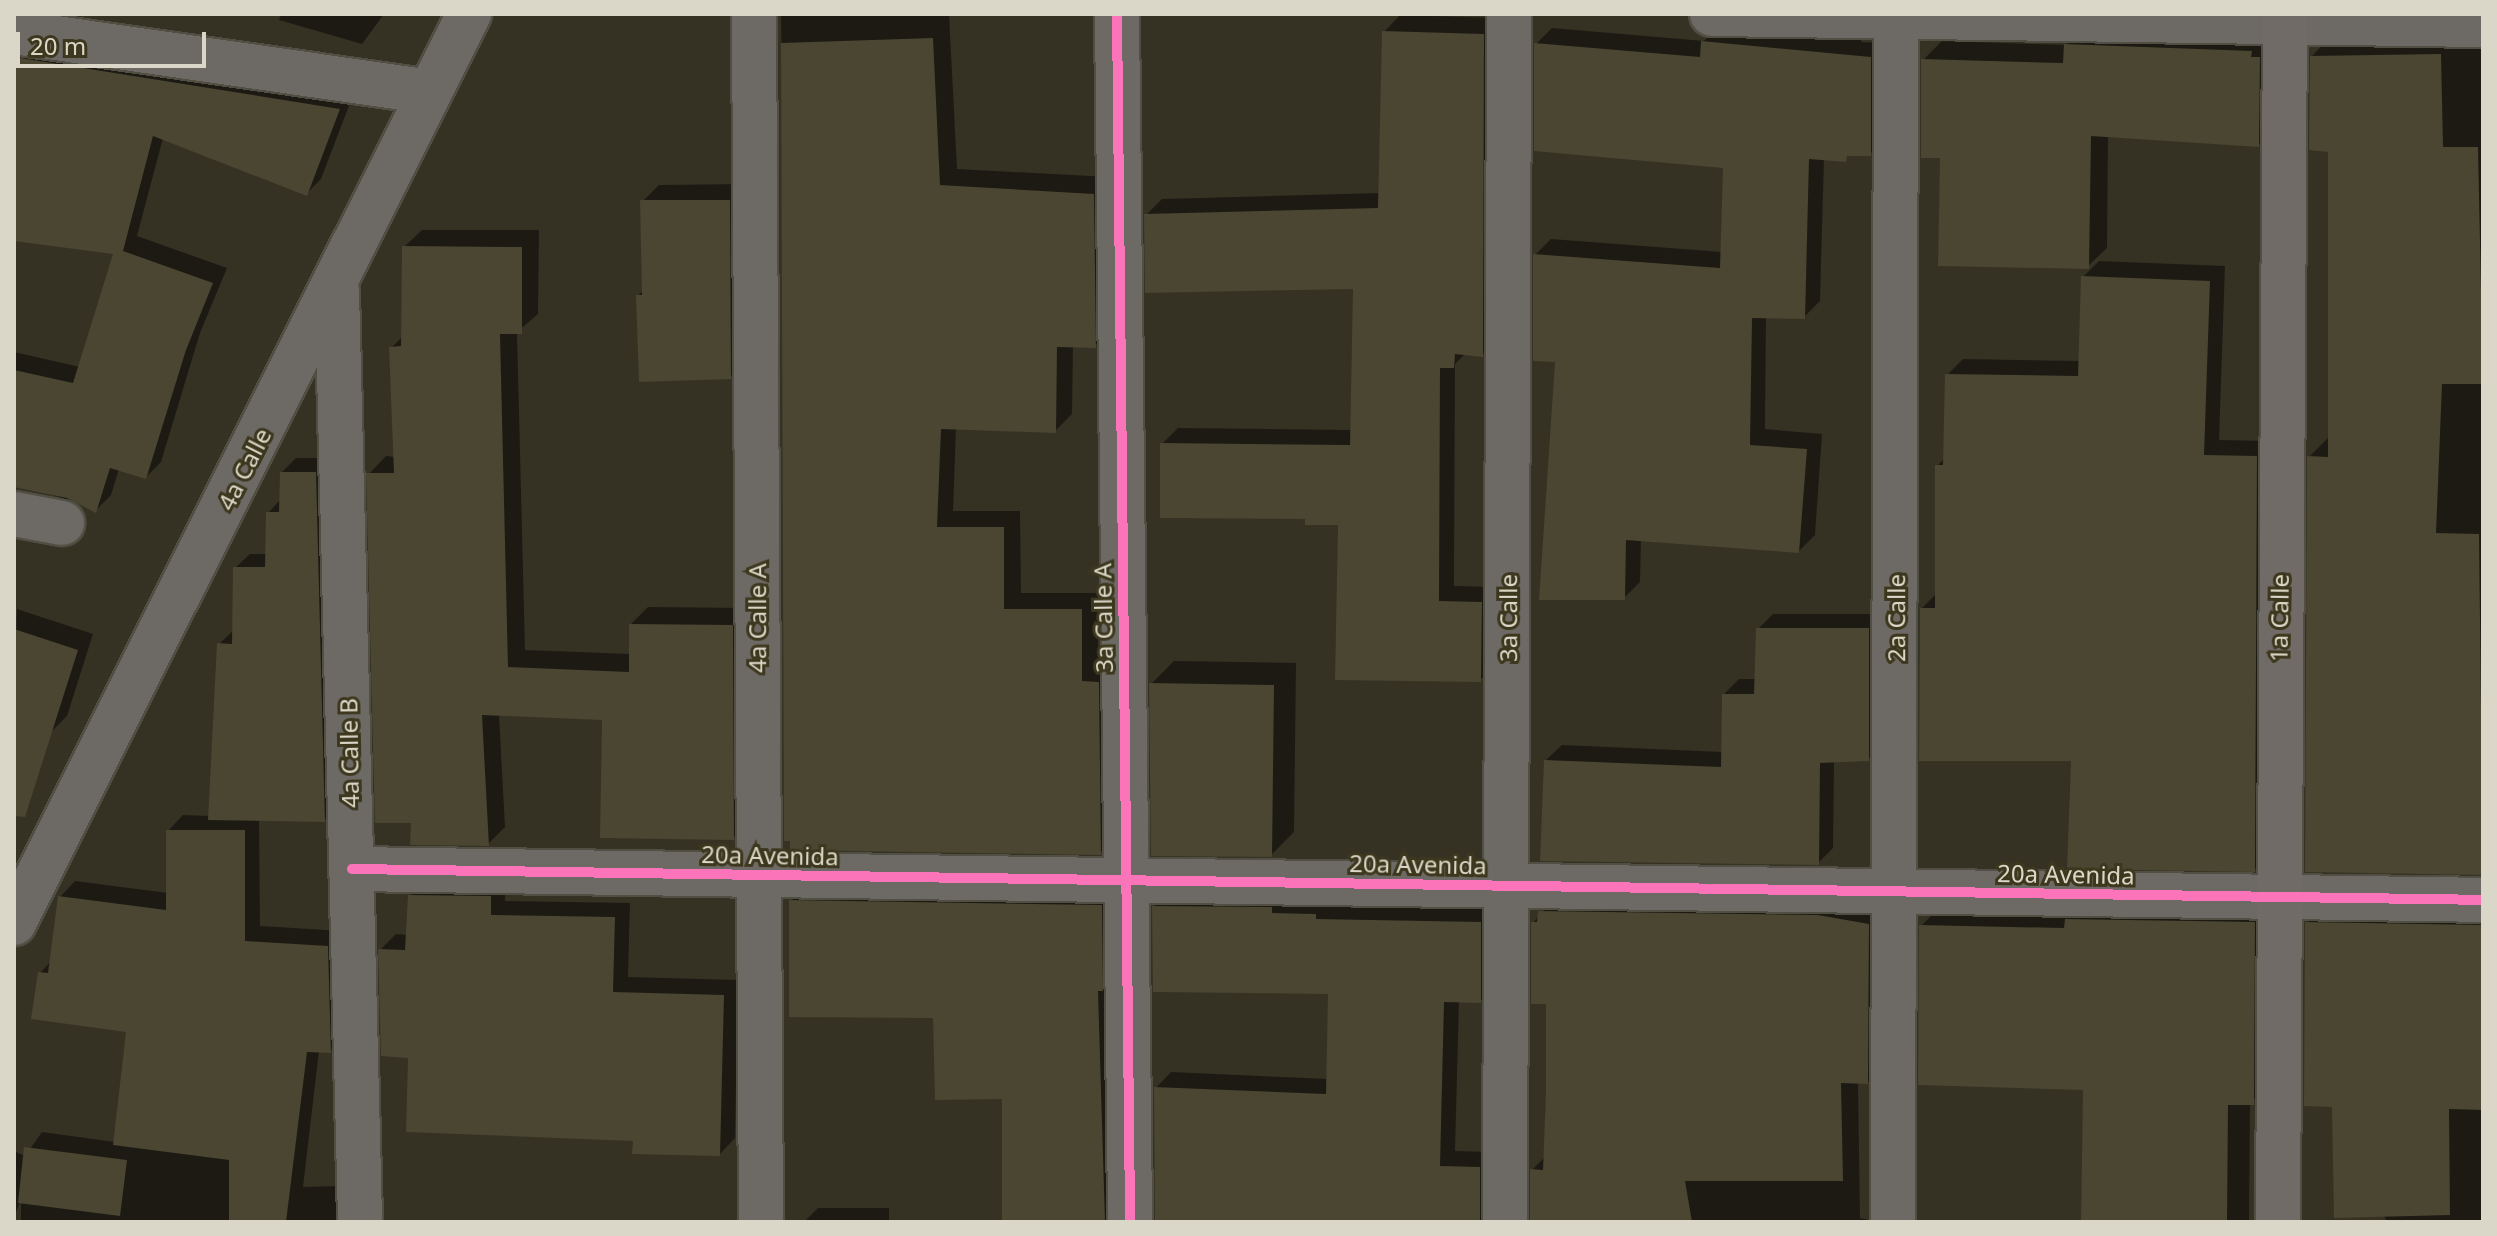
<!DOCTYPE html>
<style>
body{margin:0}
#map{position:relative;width:2497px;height:1236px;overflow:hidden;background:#353224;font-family:"Noto Sans",sans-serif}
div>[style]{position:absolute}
.shadow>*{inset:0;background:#0007}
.building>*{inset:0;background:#4a4632}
.roads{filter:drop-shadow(2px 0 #514f43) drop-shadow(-2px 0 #514f43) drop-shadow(0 2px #514f43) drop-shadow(0 -2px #514f43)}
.street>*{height:44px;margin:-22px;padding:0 22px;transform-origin:22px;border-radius:22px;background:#6d6965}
.secondary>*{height:44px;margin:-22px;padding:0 22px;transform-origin:22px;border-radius:22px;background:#706b66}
.cycleway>*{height:10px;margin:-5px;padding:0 5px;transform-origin:5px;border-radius:5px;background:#fb73b8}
span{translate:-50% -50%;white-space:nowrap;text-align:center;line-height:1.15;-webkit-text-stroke:6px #3c371d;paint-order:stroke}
.street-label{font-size:24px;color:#dad7c8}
.frame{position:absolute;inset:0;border:16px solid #dad7c8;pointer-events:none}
.scale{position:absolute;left:16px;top:32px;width:190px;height:36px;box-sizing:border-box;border:4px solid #dad7c8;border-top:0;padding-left:10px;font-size:24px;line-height:28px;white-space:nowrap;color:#dad7c8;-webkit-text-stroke:6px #3c371d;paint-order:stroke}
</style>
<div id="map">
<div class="shadow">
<i style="clip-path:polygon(281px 14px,384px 14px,362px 44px,279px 20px)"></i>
<i style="clip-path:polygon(781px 14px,949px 14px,957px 169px,1110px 177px,1112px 329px,1095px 346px,1073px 345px,1072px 414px,1055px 431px,956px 427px,953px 511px,1020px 511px,1021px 593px,1098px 593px,1098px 665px,1115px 666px,1117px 836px,1100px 853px,792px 848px)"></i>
<i style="clip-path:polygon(1400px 15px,1499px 18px,1498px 338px,1482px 355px,1466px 353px,1455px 364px,1454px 586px,1498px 587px,1497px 664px,1480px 680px,1340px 523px,1307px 517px,1162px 444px,1178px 428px,1352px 430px,1355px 287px,1146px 215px,1162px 199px,1380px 193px,1384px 32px)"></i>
<i style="clip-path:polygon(1719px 26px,1862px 26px,1861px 42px,1886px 43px,1886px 138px,1870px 154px,1824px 158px,1820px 301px,1804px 317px,1766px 316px,1765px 429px,1822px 434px,1815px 535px,1799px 551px,1641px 539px,1640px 582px,1624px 598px,1558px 360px,1535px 255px,1551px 239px,1722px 252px,1725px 166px,1536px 44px,1552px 28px,1704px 41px)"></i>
<i style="clip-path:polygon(2085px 26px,2278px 33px,2277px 126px,2258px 145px,2108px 135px,2107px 248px,2088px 266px,1942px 156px,1923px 60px,1942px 41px,2066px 45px)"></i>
<i style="clip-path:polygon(2483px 30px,2483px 873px,2307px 870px,2309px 457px,2330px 436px,2330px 150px,2311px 149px,2312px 56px,2332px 35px)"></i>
<i style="clip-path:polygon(14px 35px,355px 90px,321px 179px,306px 194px,163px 138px,137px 236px,227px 268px,200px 333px,161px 462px,146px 477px,119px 469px,111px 495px,96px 510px,14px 481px,14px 352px,80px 367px,116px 252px,14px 239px)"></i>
<i style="clip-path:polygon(746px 184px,747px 360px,730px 377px,638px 296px,644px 289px,643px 201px,659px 185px)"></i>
<i style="clip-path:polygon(422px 230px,539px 230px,538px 314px,517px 332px,525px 650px,631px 654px,631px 624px,648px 607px,749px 608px,750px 821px,733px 838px,604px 718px,499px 714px,505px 827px,488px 844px,413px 822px,369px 474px,386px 456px,395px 457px,391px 348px,403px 336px,404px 247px)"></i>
<i style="clip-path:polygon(2099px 261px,2225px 266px,2219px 440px,2273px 441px,2270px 854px,2254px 870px,2073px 759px,1922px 608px,1937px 593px,1937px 466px,1945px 458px,1947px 375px,1963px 359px,2080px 361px,2083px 277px)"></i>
<i style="clip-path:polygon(296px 458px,330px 458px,339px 805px,324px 820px,259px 819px,260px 926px,343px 931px,345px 1036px,330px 1051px,319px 1051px,303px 1187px,342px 1186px,343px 1222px,21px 1222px,21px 1200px,14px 1217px,14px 1151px,25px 1156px,42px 1132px,115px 1142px,128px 1030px,40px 973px,52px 960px,60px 897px,75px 881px,168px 893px,168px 831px,183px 815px,210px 816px,219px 644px,235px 629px,235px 568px,250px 554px,267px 554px,268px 513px,281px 499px,282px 472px)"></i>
<i style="clip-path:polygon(17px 609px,93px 634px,67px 716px,51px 732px,14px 721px)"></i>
<i style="clip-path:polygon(1773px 614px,1884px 614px,1884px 744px,1868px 759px,1834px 761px,1833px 848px,1818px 863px,1546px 760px,1562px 745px,1723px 752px,1724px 694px,1739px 679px,1756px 679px,1758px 629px)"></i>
<i style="clip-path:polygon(1174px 661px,1296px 663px,1294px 832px,1271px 855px,1151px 684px)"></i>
<i style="clip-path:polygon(426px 880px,506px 881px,505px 901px,630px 903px,628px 977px,738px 980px,735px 1138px,720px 1154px,635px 1139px,410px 1056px,380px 950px,396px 934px,408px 935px,410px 896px)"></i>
<i style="clip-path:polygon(808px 885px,1117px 889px,1112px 1222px,1004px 1222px,1004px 1097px,935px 1016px,791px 901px)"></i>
<i style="clip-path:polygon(1169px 891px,1496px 907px,1496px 985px,1480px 1001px,1459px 1000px,1455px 1151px,1495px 1152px,1503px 1222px,1155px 1222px,1156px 1088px,1171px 1072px,1328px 1079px,1330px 992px,1154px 906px)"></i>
<i style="clip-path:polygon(1558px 894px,1886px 907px,1885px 1064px,1868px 1082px,1858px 1082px,1860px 1218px,1877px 1222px,1532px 1222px,1532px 1170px,1545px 1157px,1548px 1002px,1533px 923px)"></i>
<i style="clip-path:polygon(2276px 900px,2275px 1081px,2250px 1103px,2249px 1222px,2083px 1222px,2085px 1088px,1921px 926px,1943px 904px)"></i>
<i style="clip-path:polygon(2327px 903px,2483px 905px,2483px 1222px,2387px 1222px,2333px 1105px,2307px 923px)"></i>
<i style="clip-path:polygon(818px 1208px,889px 1208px,889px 1222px,804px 1222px)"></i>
</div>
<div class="building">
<i style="clip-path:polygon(1382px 31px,1484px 34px,1483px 357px,1455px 354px,1454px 368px,1440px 368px,1439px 601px,1482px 602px,1481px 682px,1335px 680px,1338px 525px,1305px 525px,1305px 519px,1160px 518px,1160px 443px,1350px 445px,1353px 289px,1145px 293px,1144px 214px,1378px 208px)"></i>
<i style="clip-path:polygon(933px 38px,940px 185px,1094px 194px,1096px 348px,1057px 347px,1056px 433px,941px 429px,937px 527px,1004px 527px,1004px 609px,1082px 609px,1082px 681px,1099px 682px,1101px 855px,790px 850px,790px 841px,784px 841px,781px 43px)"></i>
<i style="clip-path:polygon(1701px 41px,1871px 57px,1871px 156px,1847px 156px,1846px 162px,1809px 159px,1805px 319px,1752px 318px,1750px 445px,1807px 449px,1799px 553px,1626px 540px,1625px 600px,1539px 600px,1555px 362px,1533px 361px,1533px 254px,1720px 268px,1723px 168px,1534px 151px,1534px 43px,1700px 57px)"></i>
<i style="clip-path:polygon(2064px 44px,2252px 51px,2251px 57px,2260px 57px,2259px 147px,2091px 136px,2089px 269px,1938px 266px,1940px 158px,1921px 158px,1921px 59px,2063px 63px)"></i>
<i style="clip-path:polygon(2441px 54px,2443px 147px,2478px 147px,2483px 384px,2442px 384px,2436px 533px,2479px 534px,2483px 875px,2305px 872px,2307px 456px,2328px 457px,2328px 152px,2309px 150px,2310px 56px)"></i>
<i style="clip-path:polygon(14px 57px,340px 109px,307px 196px,153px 136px,123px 251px,213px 283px,186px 350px,146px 479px,110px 468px,96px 513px,67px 498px,14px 487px,14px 370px,73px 383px,113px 254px,14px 241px)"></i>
<i style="clip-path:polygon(640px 200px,730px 200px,731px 379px,639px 382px,636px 295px,642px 295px)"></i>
<i style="clip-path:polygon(402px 246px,522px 247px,522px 334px,500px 334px,508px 667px,629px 672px,629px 624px,733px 625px,734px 840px,600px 838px,602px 720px,482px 715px,489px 846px,410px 845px,411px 823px,375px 823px,366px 473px,394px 473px,389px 347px,401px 346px)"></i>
<i style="clip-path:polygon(2081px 276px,2210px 281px,2204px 455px,2257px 456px,2255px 872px,2067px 869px,2071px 761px,1919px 761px,1920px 608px,1935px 608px,1935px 465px,1943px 465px,1945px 374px,2078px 376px)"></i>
<i style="clip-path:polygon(280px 472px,316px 472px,325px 822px,208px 820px,217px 643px,232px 644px,233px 567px,265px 567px,266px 512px,279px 512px)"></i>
<i style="clip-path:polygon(1756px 628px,1869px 628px,1869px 761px,1820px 763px,1819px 865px,1540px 861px,1544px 760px,1721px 767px,1722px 694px,1754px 694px)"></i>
<i style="clip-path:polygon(14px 629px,78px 650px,25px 817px,14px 816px)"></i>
<i style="clip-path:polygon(1149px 683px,1274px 685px,1272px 857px,1151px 856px)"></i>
<i style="clip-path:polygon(166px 830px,245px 830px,245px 941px,328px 946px,331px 1053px,307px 1052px,286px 1222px,229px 1222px,229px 1160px,113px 1145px,126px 1032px,31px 1019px,38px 972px,48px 973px,58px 896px,166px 910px)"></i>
<i style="clip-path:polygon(408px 895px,491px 896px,491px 915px,615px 917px,613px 992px,724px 995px,720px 1156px,632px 1154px,633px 1141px,406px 1132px,408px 1058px,381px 1056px,378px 949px,405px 950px)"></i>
<i style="clip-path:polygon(789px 900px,1102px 905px,1103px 991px,1098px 991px,1105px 1221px,1002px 1221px,1002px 1099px,935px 1100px,933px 1018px,789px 1017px)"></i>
<i style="clip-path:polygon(1152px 906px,1272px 907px,1272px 913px,1316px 914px,1316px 919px,1481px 922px,1481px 1003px,1444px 1002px,1440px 1166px,1480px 1167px,1480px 1222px,1155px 1221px,1154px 1087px,1326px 1094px,1328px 994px,1153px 992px)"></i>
<i style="clip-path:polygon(1538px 911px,1818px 915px,1869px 924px,1868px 1084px,1841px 1083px,1843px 1181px,1685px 1181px,1692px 1222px,1530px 1222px,1530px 1169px,1543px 1170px,1546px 1091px,1546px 1004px,1531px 1004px,1531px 922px,1537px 922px)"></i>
<i style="clip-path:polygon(2065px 919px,2255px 922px,2254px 1105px,2228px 1105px,2227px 1222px,2081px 1222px,2083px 1090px,1918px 1085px,1919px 925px,2064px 928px)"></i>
<i style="clip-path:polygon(2305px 922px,2483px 925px,2483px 1110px,2449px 1109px,2450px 1215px,2334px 1218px,2332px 1107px,2304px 1106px)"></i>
<i style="clip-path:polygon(24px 1147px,127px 1160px,120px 1216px,18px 1203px)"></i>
</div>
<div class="roads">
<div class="street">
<i style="left:754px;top:14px;width:1208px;rotate:89.67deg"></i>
<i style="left:1117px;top:14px;width:1208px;rotate:89.38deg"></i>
<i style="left:1712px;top:14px;width:771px;rotate:0.82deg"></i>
<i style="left:14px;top:32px;width:418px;rotate:8.2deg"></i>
<i style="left:337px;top:291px;width:931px;rotate:88.58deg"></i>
<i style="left:14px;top:514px;width:49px;rotate:10.6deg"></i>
<i style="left:352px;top:869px;width:2131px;rotate:0.83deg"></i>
<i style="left:14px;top:923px;width:1017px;rotate:-63.41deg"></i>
<i style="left:1505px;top:1222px;width:1208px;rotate:-89.81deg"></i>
<i style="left:1893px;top:1222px;width:1208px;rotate:-89.86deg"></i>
</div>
<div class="secondary">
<i style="left:2278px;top:1222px;width:1208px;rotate:-89.67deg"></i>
</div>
</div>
<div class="cycleway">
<i style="left:1117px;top:14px;width:1208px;rotate:89.38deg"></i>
<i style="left:352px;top:869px;width:2131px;rotate:0.83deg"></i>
</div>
<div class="street-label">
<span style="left:244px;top:469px;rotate:-63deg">4a Calle</span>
<span style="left:757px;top:618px;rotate:-90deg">4a Calle A</span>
<span style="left:1103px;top:618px;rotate:-91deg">3a Calle A</span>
<span style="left:1508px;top:618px;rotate:-90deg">3a Calle</span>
<span style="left:1896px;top:618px;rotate:-90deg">2a Calle</span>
<span style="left:2279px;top:618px;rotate:-89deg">1a Calle</span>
<span style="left:349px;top:753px;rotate:-91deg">4a Calle B</span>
<span style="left:770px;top:855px;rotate:1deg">20a Avenida</span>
<span style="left:1418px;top:864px;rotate:1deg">20a Avenida</span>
<span style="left:2066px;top:874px;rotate:1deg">20a Avenida</span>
</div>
<div class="frame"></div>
<div class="scale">20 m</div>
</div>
